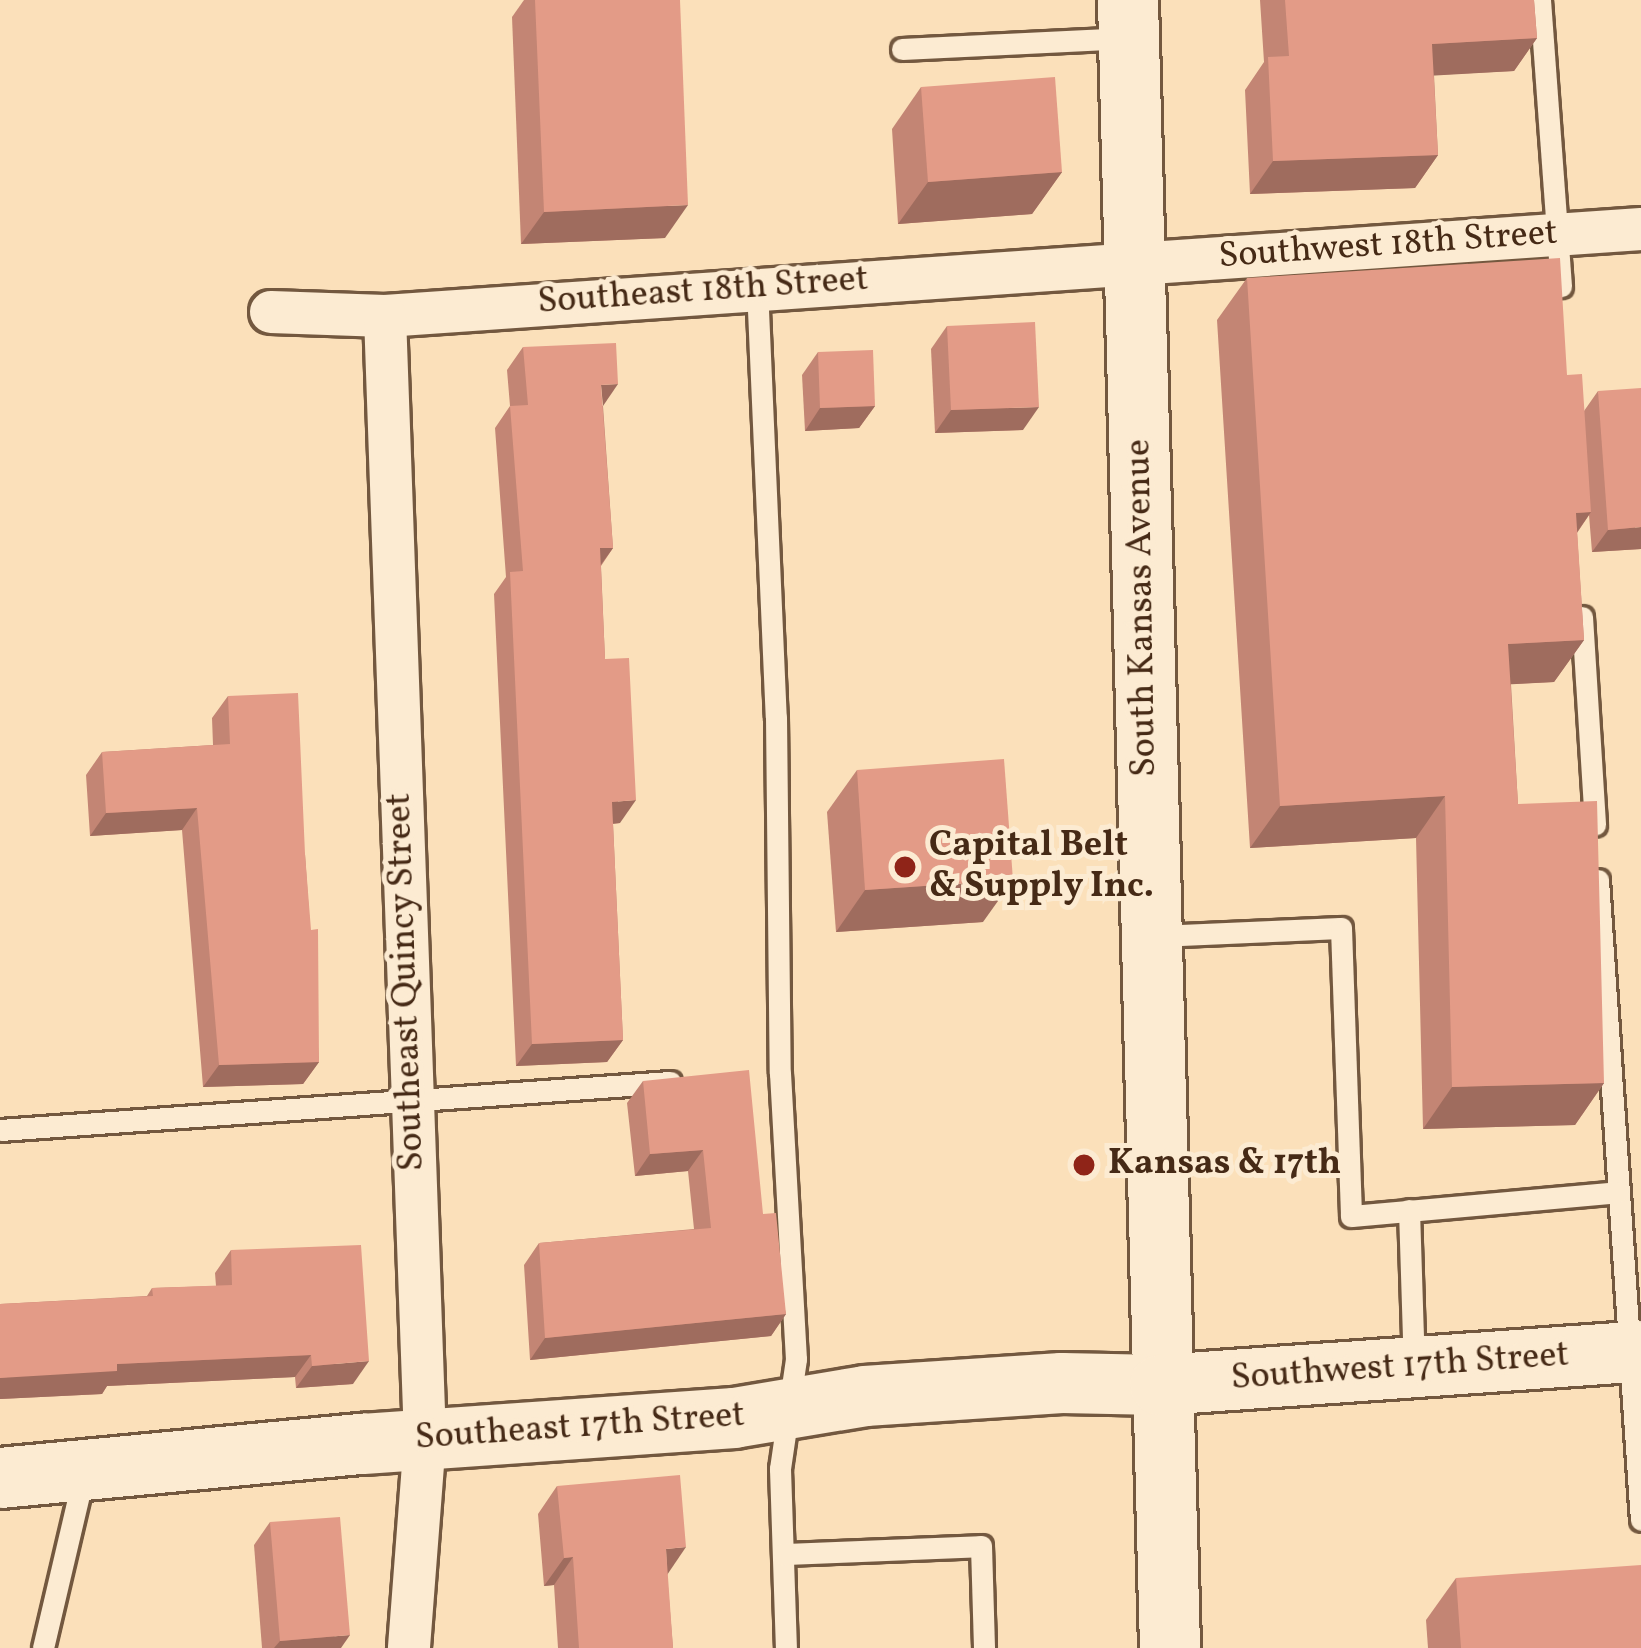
<!DOCTYPE html>
<style>
body{margin:0}
#map{position:relative;width:1641px;height:1648px;overflow:hidden;background:#fbe0ba;font-family:Vollkorn,serif}
div>[style]{position:absolute}
.roads{filter:drop-shadow(3px 0 #73583f) drop-shadow(-3px 0 #73583f) drop-shadow(0 3px #73583f) drop-shadow(0 -3px #73583f)}
.lane>*{height:21px;margin:-10.5px;padding:0 10.5px;transform-origin:10.5px;border-radius:10.5px;background:#fcebd2}
.street>*{height:42px;margin:-21px;padding:0 21px;transform-origin:21px;border-radius:21px;background:#fcebd2}
.secondary>*{height:60px;margin:-30px;padding:0 30px;transform-origin:30px;border-radius:30px;background:#fcebd2}
.wall>*{inset:0;background:#c38574}
.shaded-wall>*{inset:0;background:#9f6c5e}
.building>*{inset:0;background:#e39b87}
.dots>*{width:33px;height:33px;translate:-50% -50%;box-sizing:border-box;border:6px solid #fcebd2;border-radius:50%}
span{translate:-50% -50%;white-space:nowrap;text-align:center;line-height:1.15;-webkit-text-stroke:10px #fcebd2;paint-order:stroke}
.street-label{font-size:36px;color:#462a16}
.poi-label{font-size:36px;color:#462a16;font-weight:700}
.left{translate:0 -50%;text-align:left}
</style>
<div id="map">
<div class="roads">
<div class="lane">
<i style="left:1540px;top:0;width:287px;rotate:85.8deg"></i>
<i style="left:902px;top:49px;width:226px;rotate:-2.8deg"></i>
<i style="left:757px;top:287px;width:430px;rotate:87.5deg"></i>
<i style="left:776px;top:717px;width:356px;rotate:89.4deg"></i>
<i style="left:780px;top:1073px;width:286px;rotate:86.8deg"></i>
<i style="left:796px;top:1359px;width:111px;rotate:98.3deg"></i>
<i style="left:780px;top:1469px;width:179px;rotate:88.1deg"></i>
<i style="left:1582px;top:617px;width:208px;rotate:86.4deg"></i>
<i style="left:1598px;top:880px;width:641px;rotate:86.16deg"></i>
<i style="left:1157px;top:936px;width:184px;rotate:-2.5deg"></i>
<i style="left:1341px;top:928px;width:288px;rotate:88deg"></i>
<i style="left:1351px;top:1216px;width:268px;rotate:-5.1deg"></i>
<i style="left:0;top:1130px;width:672px;rotate:-4.1deg"></i>
<i style="left:1409px;top:1210px;width:155px;rotate:88.2deg"></i>
<i style="left:784px;top:1554px;width:197px;rotate:-2.3deg"></i>
<i style="left:981px;top:1546px;width:102px;rotate:88.3deg"></i>
<i style="left:43px;top:1648px;width:180px;rotate:-76.8deg"></i>
</div>
<div class="street">
<i style="left:271px;top:312px;width:114px;rotate:2deg"></i>
<i style="left:385px;top:316px;width:1259px;rotate:-3.96deg"></i>
<i style="left:385px;top:316px;width:1124px;rotate:87.96deg"></i>
<i style="left:425px;top:1439px;width:210px;rotate:94.4deg"></i>
</div>
<div class="secondary">
<i style="left:1128px;top:0;width:1649px;rotate:88.54deg"></i>
<i style="left:0;top:1478px;width:365px;rotate:-5.4deg"></i>
<i style="left:363px;top:1444px;width:372px;rotate:-4deg"></i>
<i style="left:734px;top:1418px;width:133px;rotate:-9.5deg"></i>
<i style="left:865px;top:1396px;width:197px;rotate:-3.8deg"></i>
<i style="left:1062px;top:1383px;width:98px;rotate:1.2deg"></i>
<i style="left:1160px;top:1385px;width:482px;rotate:-4deg"></i>
</div>
</div>
<div class="wall">
<i style="clip-path:polygon(524px 0,680px 0,665px 238px,521px 244px,512px 17px)"></i>
<i style="clip-path:polygon(1260px 0,1534px 0,1537px 38px,1514px 71px,1434px 75px,1438px 155px,1415px 188px,1250px 194px,1245px 90px,1264px 62px)"></i>
<i style="clip-path:polygon(921px 87px,1062px 172px,1032px 214px,898px 224px,892px 129px)"></i>
<i style="clip-path:polygon(1247px 278px,1567px 375px,1584px 411px,1598px 391px,1641px 549px,1592px 552px,1589px 515px,1577px 533px,1584px 640px,1554px 682px,1511px 684px,1518px 804px,1604px 1083px,1575px 1125px,1423px 1129px,1416px 838px,1250px 848px,1217px 320px)"></i>
<i style="clip-path:polygon(947px 326px,1023px 430px,935px 433px,931px 349px)"></i>
<i style="clip-path:polygon(523px 347px,603px 406px,613px 548px,601px 566px,605px 659px,620px 823px,613px 824px,623px 1040px,607px 1062px,516px 1066px,494px 594px,506px 577px,495px 428px,510px 406px,507px 370px)"></i>
<i style="clip-path:polygon(818px 352px,875px 406px,859px 428px,805px 431px,802px 375px)"></i>
<i style="clip-path:polygon(228px 696px,305px 854px,319px 1062px,303px 1084px,203px 1087px,182px 830px,90px 836px,86px 775px,102px 752px,213px 745px,212px 718px)"></i>
<i style="clip-path:polygon(857px 770px,983px 922px,836px 932px,827px 812px)"></i>
<i style="clip-path:polygon(643px 1081px,763px 1214px,786px 1314px,771px 1336px,530px 1360px,524px 1265px,539px 1243px,694px 1229px,688px 1171px,635px 1176px,627px 1103px)"></i>
<i style="clip-path:polygon(231px 1250px,353px 1384px,296px 1388px,295px 1377px,107px 1386px,102px 1394px,0 1399px,0 1304px,147px 1296px,152px 1288px,216px 1286px,215px 1273px)"></i>
<i style="clip-path:polygon(557px 1486px,667px 1574px,673px 1648px,558px 1648px,554px 1585px,544px 1586px,538px 1514px)"></i>
<i style="clip-path:polygon(270px 1522px,341px 1648px,262px 1648px,254px 1545px)"></i>
<i style="clip-path:polygon(1456px 1578px,1641px 1648px,1428px 1648px,1426px 1620px)"></i>
</div>
<div class="shaded-wall">
<i style="clip-path:polygon(1537px 38px,1514px 71px,1409px 77px,1432px 44px)"></i>
<i style="clip-path:polygon(1438px 155px,1415px 188px,1250px 194px,1273px 161px)"></i>
<i style="clip-path:polygon(1062px 172px,1032px 214px,898px 224px,928px 182px)"></i>
<i style="clip-path:polygon(688px 205px,665px 238px,521px 244px,544px 212px)"></i>
<i style="clip-path:polygon(618px 384px,603px 406px,601px 385px)"></i>
<i style="clip-path:polygon(875px 406px,859px 428px,805px 431px,820px 408px)"></i>
<i style="clip-path:polygon(1039px 407px,1023px 430px,935px 433px,951px 410px)"></i>
<i style="clip-path:polygon(1591px 512px,1562px 554px,1576px 513px)"></i>
<i style="clip-path:polygon(1641px 527px,1641px 549px,1592px 552px,1608px 530px)"></i>
<i style="clip-path:polygon(600px 548px,613px 548px,597px 570px)"></i>
<i style="clip-path:polygon(1584px 640px,1554px 682px,1479px 686px,1508px 644px)"></i>
<i style="clip-path:polygon(1445px 796px,1416px 838px,1250px 848px,1280px 806px)"></i>
<i style="clip-path:polygon(636px 800px,620px 823px,596px 825px,612px 802px)"></i>
<i style="clip-path:polygon(197px 808px,182px 830px,90px 836px,106px 813px)"></i>
<i style="clip-path:polygon(1013px 880px,983px 922px,836px 932px,865px 890px)"></i>
<i style="clip-path:polygon(623px 1040px,607px 1062px,516px 1066px,532px 1044px)"></i>
<i style="clip-path:polygon(319px 1062px,303px 1084px,203px 1087px,219px 1065px)"></i>
<i style="clip-path:polygon(1604px 1083px,1575px 1125px,1423px 1129px,1452px 1087px)"></i>
<i style="clip-path:polygon(703px 1150px,688px 1171px,635px 1176px,650px 1154px)"></i>
<i style="clip-path:polygon(786px 1314px,771px 1336px,530px 1360px,545px 1338px)"></i>
<i style="clip-path:polygon(311px 1355px,295px 1377px,107px 1386px,102px 1394px,0 1399px,0 1378px,117px 1364px)"></i>
<i style="clip-path:polygon(369px 1361px,353px 1384px,296px 1388px,312px 1366px)"></i>
<i style="clip-path:polygon(686px 1547px,667px 1575px,666px 1549px)"></i>
<i style="clip-path:polygon(573px 1557px,554px 1585px,544px 1586px,564px 1558px)"></i>
<i style="clip-path:polygon(350px 1635px,341px 1648px,274px 1648px,280px 1641px)"></i>
</div>
<div class="building">
<i style="clip-path:polygon(535px 0,680px 0,688px 205px,544px 212px)"></i>
<i style="clip-path:polygon(1285px 0,1534px 0,1537px 38px,1432px 44px,1438px 155px,1273px 161px,1268px 57px,1289px 56px)"></i>
<i style="clip-path:polygon(1055px 77px,1062px 172px,928px 182px,921px 87px)"></i>
<i style="clip-path:polygon(1560px 258px,1567px 375px,1582px 374px,1591px 512px,1576px 513px,1584px 640px,1508px 644px,1518px 804px,1597px 801px,1604px 1083px,1452px 1087px,1445px 796px,1280px 806px,1247px 278px)"></i>
<i style="clip-path:polygon(1035px 322px,1039px 407px,951px 410px,947px 326px)"></i>
<i style="clip-path:polygon(616px 343px,618px 384px,601px 385px,613px 548px,600px 548px,605px 659px,629px 658px,636px 800px,612px 802px,623px 1040px,532px 1044px,510px 572px,523px 571px,510px 406px,528px 405px,523px 347px)"></i>
<i style="clip-path:polygon(873px 350px,875px 406px,820px 408px,818px 352px)"></i>
<i style="clip-path:polygon(1641px 388px,1641px 527px,1608px 530px,1598px 391px)"></i>
<i style="clip-path:polygon(298px 693px,305px 854px,311px 930px,318px 929px,319px 1062px,219px 1065px,197px 808px,106px 813px,102px 752px,230px 744px,228px 696px)"></i>
<i style="clip-path:polygon(1004px 759px,1013px 880px,865px 890px,857px 770px)"></i>
<i style="clip-path:polygon(749px 1070px,763px 1214px,776px 1213px,786px 1314px,545px 1338px,539px 1243px,711px 1228px,703px 1150px,650px 1154px,643px 1081px)"></i>
<i style="clip-path:polygon(361px 1245px,369px 1361px,312px 1366px,311px 1355px,117px 1364px,117px 1371px,0 1378px,0 1304px,153px 1296px,152px 1288px,232px 1285px,231px 1250px)"></i>
<i style="clip-path:polygon(680px 1475px,686px 1547px,666px 1549px,673px 1648px,579px 1648px,573px 1557px,564px 1558px,557px 1486px)"></i>
<i style="clip-path:polygon(340px 1517px,350px 1635px,280px 1641px,270px 1522px)"></i>
<i style="clip-path:polygon(1641px 1565px,1641px 1648px,1461px 1648px,1456px 1578px)"></i>
</div>
<div class="dots">
<i style="left:905px;top:867px;background:#8f2418"></i>
<i style="left:1084px;top:1165px;background:#8f2418"></i>
</div>
<div class="street-label">
<span style="left:1388px;top:246px;rotate:-4deg">Southwest 18th Street</span>
<span style="left:703px;top:292px;rotate:-4deg">Southeast 18th Street</span>
<span style="left:1143px;top:608px;rotate:-91deg">South Kansas Avenue</span>
<span style="left:407px;top:982px;rotate:-92deg">Southeast Quincy Street</span>
<span style="left:1400px;top:1368px;rotate:-4deg">Southwest 17th Street</span>
<span style="left:580px;top:1428px;rotate:-4deg">Southeast 17th Street</span>
</div>
<div class="poi-label">
<span class="left" style="left:929px;top:867px">Capital Belt<br>&amp; Supply Inc.</span>
<span class="left" style="left:1108px;top:1165px">Kansas &amp; 17th</span>
</div>
</div>
